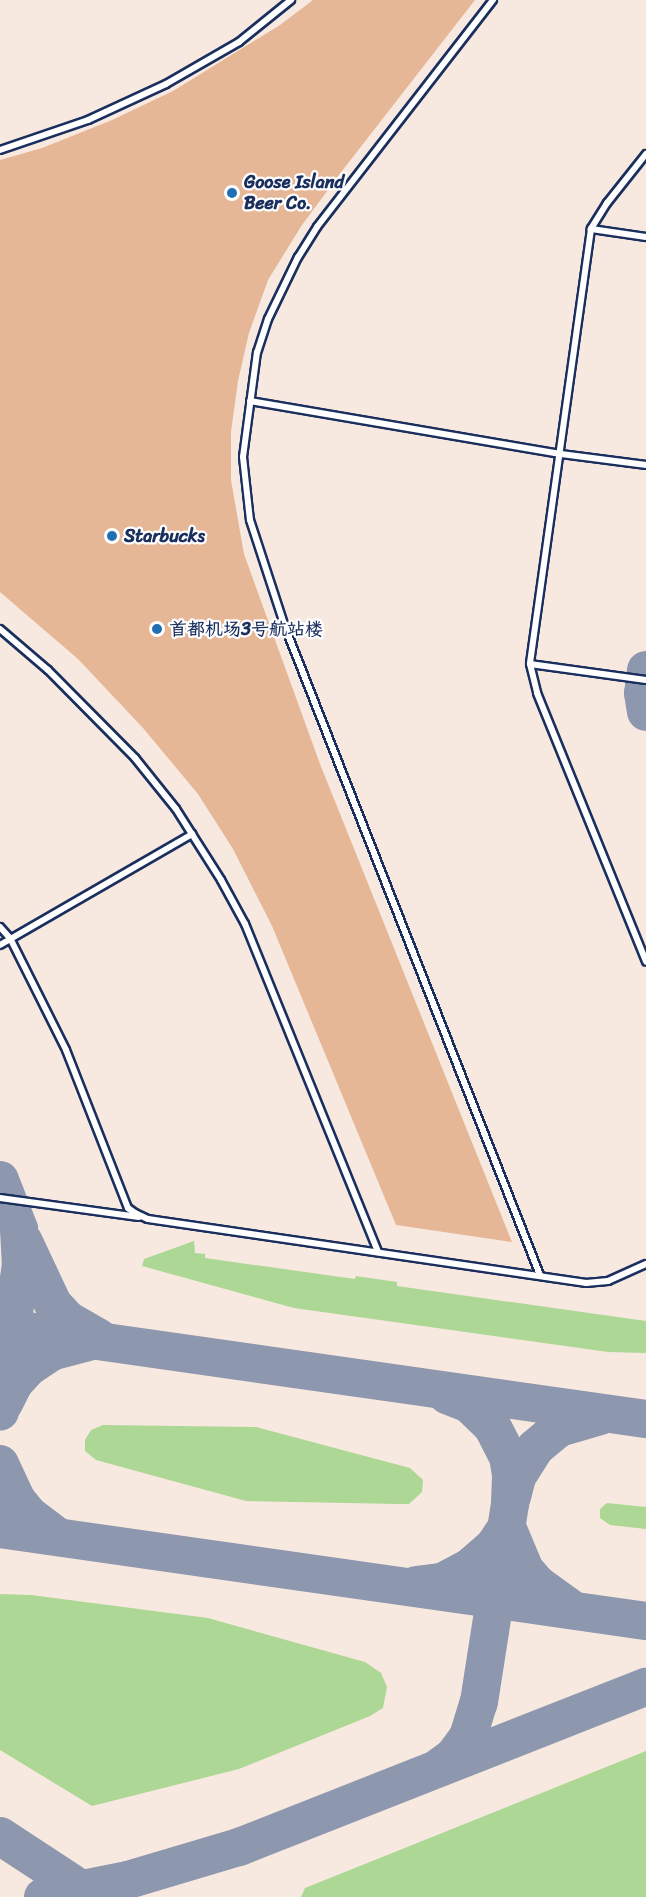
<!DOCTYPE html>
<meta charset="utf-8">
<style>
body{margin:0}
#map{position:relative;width:646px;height:1897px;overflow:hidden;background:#fff;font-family:Sriracha,"LXGW WenKai TC",sans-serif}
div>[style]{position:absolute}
.built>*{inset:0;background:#f8e9e0}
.green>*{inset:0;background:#add794}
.taxiway>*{height:38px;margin:-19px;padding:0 19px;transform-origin:19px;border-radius:19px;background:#8d97ae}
.building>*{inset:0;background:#e6b797}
.roads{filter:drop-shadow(2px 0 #1b2f5e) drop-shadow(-2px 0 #1b2f5e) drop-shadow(0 2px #1b2f5e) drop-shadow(0 -2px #1b2f5e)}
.service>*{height:6px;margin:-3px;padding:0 3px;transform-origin:3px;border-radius:3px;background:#fff}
.dots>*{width:16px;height:16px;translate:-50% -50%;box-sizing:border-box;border:3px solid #fff;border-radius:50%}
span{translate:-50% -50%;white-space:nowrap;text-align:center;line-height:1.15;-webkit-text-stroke:4.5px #fff;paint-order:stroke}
.poi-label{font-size:18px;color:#1b2f5e;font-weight:700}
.left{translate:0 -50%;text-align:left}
</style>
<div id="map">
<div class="built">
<i style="clip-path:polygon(0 0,646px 0,646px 1897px,0 1897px)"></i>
</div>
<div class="green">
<i style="clip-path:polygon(194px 1241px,195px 1253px,205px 1254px,205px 1258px,355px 1279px,356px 1276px,397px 1282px,397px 1286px,646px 1321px,646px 1353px,608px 1352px,294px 1308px,142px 1266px,144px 1259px)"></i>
<i style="clip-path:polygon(103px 1425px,256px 1427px,410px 1468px,423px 1480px,422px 1492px,409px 1504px,399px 1504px,246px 1501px,96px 1460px,85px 1451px,85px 1440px,91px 1430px)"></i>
<i style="clip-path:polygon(607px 1503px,646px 1507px,646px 1529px,610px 1525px,600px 1518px,600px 1509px)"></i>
<i style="clip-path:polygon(0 1594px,31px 1595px,208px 1618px,365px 1662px,381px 1673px,387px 1687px,383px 1708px,370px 1716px,239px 1769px,92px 1806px,0 1750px)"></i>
<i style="clip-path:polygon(646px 1751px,646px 1897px,301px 1897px,305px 1888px)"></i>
</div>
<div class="taxiway">
<i style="left:646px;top:670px;width:23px;rotate:97deg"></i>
<i style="left:643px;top:693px;width:19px;rotate:81deg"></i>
<i style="left:0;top:1180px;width:53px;rotate:68.8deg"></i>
<i style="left:19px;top:1229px;width:35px;rotate:87deg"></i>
<i style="left:21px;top:1264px;width:149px;rotate:98.1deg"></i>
<i style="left:24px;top:1242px;width:68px;rotate:64.9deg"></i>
<i style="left:53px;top:1304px;width:22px;rotate:47deg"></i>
<i style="left:68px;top:1320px;width:36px;rotate:30deg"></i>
<i style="left:0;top:1327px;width:653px;rotate:8.11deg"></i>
<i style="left:4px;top:1403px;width:22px;rotate:-63deg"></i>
<i style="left:14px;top:1383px;width:22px;rotate:-47deg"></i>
<i style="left:29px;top:1367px;width:27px;rotate:-34deg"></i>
<i style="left:51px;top:1352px;width:39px;rotate:-15deg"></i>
<i style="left:0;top:1464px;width:38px;rotate:65deg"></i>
<i style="left:16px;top:1499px;width:21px;rotate:51deg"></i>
<i style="left:29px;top:1515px;width:36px;rotate:37deg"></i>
<i style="left:512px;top:1497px;width:21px;rotate:-76deg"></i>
<i style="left:517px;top:1477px;width:34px;rotate:-58deg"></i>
<i style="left:535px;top:1448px;width:31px;rotate:-40deg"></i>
<i style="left:559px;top:1428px;width:43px;rotate:-16.3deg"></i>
<i style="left:0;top:1529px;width:653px;rotate:8.11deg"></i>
<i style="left:416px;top:1585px;width:26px;rotate:-7deg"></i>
<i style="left:442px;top:1582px;width:32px;rotate:-28deg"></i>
<i style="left:470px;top:1567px;width:32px;rotate:-41deg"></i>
<i style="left:494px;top:1546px;width:23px;rotate:-56deg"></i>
<i style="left:507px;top:1527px;width:47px;rotate:67.3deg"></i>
<i style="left:525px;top:1570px;width:18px;rotate:49deg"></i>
<i style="left:537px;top:1584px;width:44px;rotate:35.8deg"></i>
<i style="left:439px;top:1767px;width:19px;rotate:-36deg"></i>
<i style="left:454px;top:1756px;width:24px;rotate:-54deg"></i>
<i style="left:468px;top:1737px;width:37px;rotate:-73deg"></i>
<i style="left:479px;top:1702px;width:200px;rotate:-81.1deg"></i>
<i style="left:510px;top:1504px;width:29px;rotate:-88deg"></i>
<i style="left:511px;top:1475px;width:18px;rotate:-99deg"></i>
<i style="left:508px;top:1457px;width:35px;rotate:-117deg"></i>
<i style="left:492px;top:1426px;width:32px;rotate:-136deg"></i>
<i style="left:469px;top:1404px;width:24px;rotate:-158deg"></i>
<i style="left:0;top:1836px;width:97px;rotate:33.2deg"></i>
<i style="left:81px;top:1889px;width:15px;rotate:20deg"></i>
<i style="left:43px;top:1897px;width:87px;rotate:-11.3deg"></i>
<i style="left:128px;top:1880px;width:116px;rotate:-16.6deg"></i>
<i style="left:239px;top:1847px;width:437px;rotate:-21.5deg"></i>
</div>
<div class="building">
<i style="clip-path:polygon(313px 0,475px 0,342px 171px,302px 225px,268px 280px,249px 333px,238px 381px,231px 432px,231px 480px,244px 554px,320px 764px,512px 1242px,396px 1225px,272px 926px,233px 849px,198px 794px,143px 728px,78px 659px,0 592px,0 160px,42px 148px,112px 120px,173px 91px,280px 25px)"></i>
</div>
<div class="roads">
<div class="service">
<i style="left:493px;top:0;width:287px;rotate:127.8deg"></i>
<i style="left:317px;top:227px;width:36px;rotate:122deg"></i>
<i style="left:298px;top:257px;width:69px;rotate:115.8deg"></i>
<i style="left:268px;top:319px;width:35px;rotate:108deg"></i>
<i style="left:257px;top:352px;width:106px;rotate:97.6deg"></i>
<i style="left:243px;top:457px;width:63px;rotate:83.7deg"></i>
<i style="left:250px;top:520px;width:113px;rotate:71.9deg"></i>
<i style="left:285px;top:627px;width:696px;rotate:68.52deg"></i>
<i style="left:0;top:150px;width:93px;rotate:-18.8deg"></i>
<i style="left:88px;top:120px;width:86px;rotate:-24.8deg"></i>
<i style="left:166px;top:84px;width:84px;rotate:-29.9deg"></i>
<i style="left:239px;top:42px;width:67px;rotate:-38.9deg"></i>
<i style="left:646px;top:154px;width:63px;rotate:128.5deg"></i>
<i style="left:607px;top:203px;width:31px;rotate:122deg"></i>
<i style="left:591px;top:229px;width:439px;rotate:98deg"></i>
<i style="left:530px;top:664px;width:30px;rotate:76deg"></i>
<i style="left:537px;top:693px;width:290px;rotate:67.9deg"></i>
<i style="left:591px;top:229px;width:56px;rotate:8.3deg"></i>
<i style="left:250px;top:401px;width:315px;rotate:9.7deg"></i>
<i style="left:561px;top:454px;width:86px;rotate:7.4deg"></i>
<i style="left:0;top:629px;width:63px;rotate:40.5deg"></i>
<i style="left:48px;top:670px;width:124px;rotate:45.3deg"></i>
<i style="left:135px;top:758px;width:65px;rotate:51.2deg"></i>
<i style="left:176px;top:809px;width:84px;rotate:57.6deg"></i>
<i style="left:221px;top:880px;width:50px;rotate:61.4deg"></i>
<i style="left:245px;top:924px;width:354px;rotate:67.9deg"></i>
<i style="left:530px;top:664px;width:117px;rotate:7.9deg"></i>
<i style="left:0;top:927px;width:15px;rotate:48deg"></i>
<i style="left:10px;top:938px;width:125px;rotate:63.4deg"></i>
<i style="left:66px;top:1050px;width:170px;rotate:68.6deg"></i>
<i style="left:128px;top:1208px;width:9px;rotate:36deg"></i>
<i style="left:135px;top:1213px;width:14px;rotate:25deg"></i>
<i style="left:148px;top:1219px;width:443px;rotate:8.3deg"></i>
<i style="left:586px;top:1283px;width:22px;rotate:-5deg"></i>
<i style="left:608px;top:1281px;width:42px;rotate:-24.1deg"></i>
<i style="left:0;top:945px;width:222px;rotate:-30deg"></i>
<i style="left:0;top:1198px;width:140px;rotate:7.8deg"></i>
</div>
</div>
<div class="dots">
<i style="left:232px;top:193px;background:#1f6fb2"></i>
<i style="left:112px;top:536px;background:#1f6fb2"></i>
<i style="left:157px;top:629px;background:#1f6fb2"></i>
</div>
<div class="poi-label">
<span class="left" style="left:244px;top:193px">Goose Island<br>Beer Co.</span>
<span class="left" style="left:124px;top:536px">Starbucks</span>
<span class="left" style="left:169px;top:629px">首都机场3号航站楼</span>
</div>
</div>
